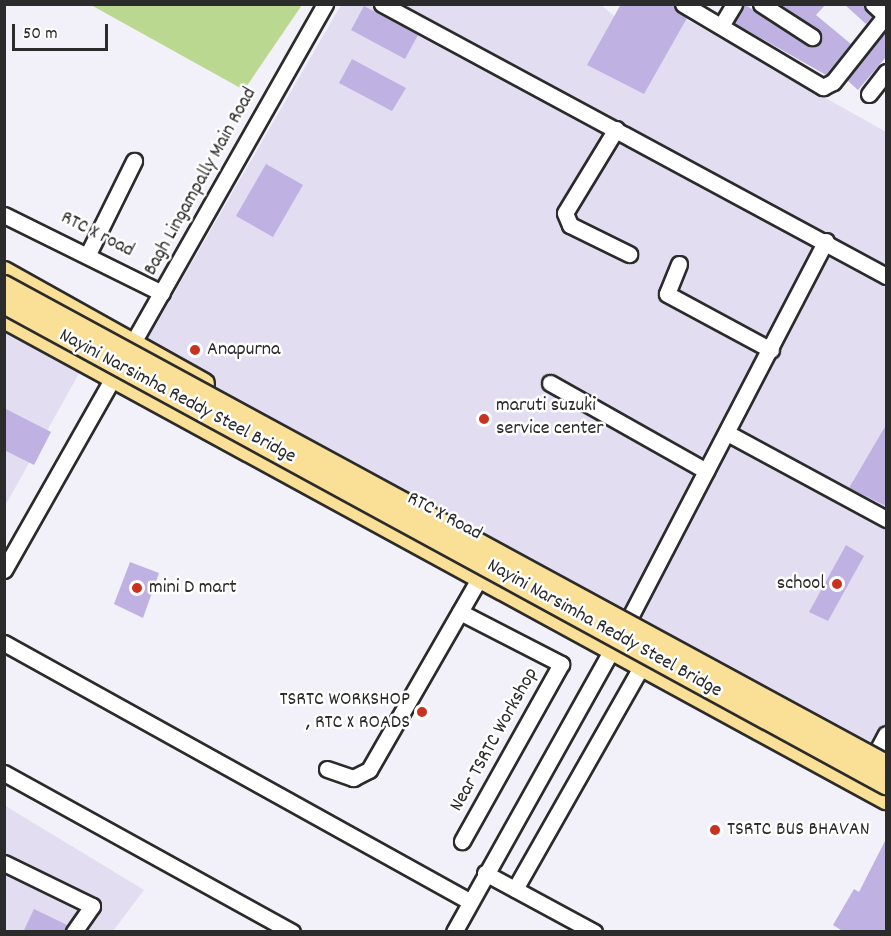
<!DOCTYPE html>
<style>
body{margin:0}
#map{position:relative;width:891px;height:936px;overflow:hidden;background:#f2f0f9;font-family:Dekko,sans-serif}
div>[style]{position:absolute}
.built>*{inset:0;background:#e3ddf2}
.green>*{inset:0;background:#bad890}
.building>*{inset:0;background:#bfb2e3}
.roads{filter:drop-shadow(2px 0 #2b2b2b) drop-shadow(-2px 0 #2b2b2b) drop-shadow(0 2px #2b2b2b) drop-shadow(0 -2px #2b2b2b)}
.minor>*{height:15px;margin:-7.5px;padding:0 7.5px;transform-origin:7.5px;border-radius:7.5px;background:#fff}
.major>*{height:20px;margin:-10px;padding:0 10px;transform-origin:10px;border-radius:10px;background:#fadf96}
.bridges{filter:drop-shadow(2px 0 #2b2b2b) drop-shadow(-2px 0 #2b2b2b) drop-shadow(0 2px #2b2b2b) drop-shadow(0 -2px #2b2b2b)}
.major-bridge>*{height:20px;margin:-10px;padding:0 10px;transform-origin:10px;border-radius:10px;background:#fadf96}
.dots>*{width:16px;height:16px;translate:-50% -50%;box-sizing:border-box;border:3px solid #fff;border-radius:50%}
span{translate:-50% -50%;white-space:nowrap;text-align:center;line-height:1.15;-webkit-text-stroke:5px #fff;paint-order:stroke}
.street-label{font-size:20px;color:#2b2b2b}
.poi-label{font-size:20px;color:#2b2b2b}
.left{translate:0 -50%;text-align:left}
.right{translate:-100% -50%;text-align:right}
.frame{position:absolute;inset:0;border:6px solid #2b2b2b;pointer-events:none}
.scale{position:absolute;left:12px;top:24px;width:96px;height:27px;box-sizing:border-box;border:3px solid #2b2b2b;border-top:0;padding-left:8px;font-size:18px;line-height:21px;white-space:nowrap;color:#2b2b2b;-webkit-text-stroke:4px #fff;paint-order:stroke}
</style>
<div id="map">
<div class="built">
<i style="clip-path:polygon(600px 4px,616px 18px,661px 5px,886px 132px,886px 725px,876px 745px,143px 347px,341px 5px)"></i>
<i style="clip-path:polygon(5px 325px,82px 368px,5px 506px)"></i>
<i style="clip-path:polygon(4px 805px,144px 890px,113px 931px,5px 931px)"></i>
</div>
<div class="green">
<i style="clip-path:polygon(91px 5px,302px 5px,244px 90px)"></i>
</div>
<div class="building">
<i style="clip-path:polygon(621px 4px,673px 4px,687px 18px,644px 94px,587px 65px)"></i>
<i style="clip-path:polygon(744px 4px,812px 47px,820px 42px,820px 32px,780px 4px,826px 4px,816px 15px,851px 44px,826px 75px,734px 23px)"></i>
<i style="clip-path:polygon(844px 4px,864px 4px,872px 17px,866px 24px)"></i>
<i style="clip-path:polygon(364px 6px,418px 35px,405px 59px,351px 30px)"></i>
<i style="clip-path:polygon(886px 30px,886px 57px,858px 90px,847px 80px)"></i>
<i style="clip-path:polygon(352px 59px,406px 88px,392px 111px,339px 83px)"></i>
<i style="clip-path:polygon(266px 164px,303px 185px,273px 237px,236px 216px)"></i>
<i style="clip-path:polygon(4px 408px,51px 432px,34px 465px,4px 450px)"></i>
<i style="clip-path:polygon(886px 425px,886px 506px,849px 488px)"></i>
<i style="clip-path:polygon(846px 545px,864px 556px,828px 621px,809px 612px)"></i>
<i style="clip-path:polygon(130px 562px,159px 573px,143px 618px,114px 604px)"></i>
<i style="clip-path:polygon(886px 839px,886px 932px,844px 932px,833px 925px,854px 889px,859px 892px)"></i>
<i style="clip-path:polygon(34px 909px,67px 925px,64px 932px,23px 932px)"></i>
</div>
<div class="roads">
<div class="minor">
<i style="left:382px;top:4px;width:573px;rotate:28.35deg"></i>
<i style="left:683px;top:4px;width:163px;rotate:30.7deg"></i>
<i style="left:823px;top:87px;width:11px;rotate:-27deg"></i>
<i style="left:833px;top:82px;width:85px;rotate:-51.7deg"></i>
<i style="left:761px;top:4px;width:61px;rotate:32.9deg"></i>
<i style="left:873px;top:4px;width:18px;rotate:43deg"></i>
<i style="left:721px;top:26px;width:26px;rotate:-59deg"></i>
<i style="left:869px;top:94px;width:28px;rotate:-52deg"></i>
<i style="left:616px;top:129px;width:98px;rotate:121.3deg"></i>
<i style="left:565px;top:213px;width:13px;rotate:67deg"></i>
<i style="left:570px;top:225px;width:66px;rotate:26.2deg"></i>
<i style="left:4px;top:215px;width:176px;rotate:26.3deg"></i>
<i style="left:88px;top:254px;width:104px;rotate:-63.7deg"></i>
<i style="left:679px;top:264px;width:32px;rotate:112deg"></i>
<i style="left:667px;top:294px;width:118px;rotate:28.3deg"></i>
<i style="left:550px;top:383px;width:179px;rotate:29.4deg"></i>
<i style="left:729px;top:434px;width:179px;rotate:28.4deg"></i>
<i style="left:4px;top:570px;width:651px;rotate:-60.44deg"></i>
<i style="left:460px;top:612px;width:114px;rotate:27.2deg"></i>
<i style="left:561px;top:664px;width:203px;rotate:119.2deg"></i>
<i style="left:4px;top:643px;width:532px;rotate:29.02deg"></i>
<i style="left:877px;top:751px;width:19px;rotate:-62deg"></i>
<i style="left:327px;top:769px;width:28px;rotate:19deg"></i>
<i style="left:353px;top:778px;width:18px;rotate:-27deg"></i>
<i style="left:369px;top:770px;width:225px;rotate:-60.1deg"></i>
<i style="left:4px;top:773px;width:329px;rotate:28.9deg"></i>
<i style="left:4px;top:863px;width:98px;rotate:26deg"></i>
<i style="left:92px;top:906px;width:32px;rotate:125deg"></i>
<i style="left:485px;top:873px;width:124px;rotate:28.4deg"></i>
<i style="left:515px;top:889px;width:261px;rotate:-60.4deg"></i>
<i style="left:454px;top:932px;width:361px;rotate:-60.8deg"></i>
<i style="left:630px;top:617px;width:424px;rotate:-62.5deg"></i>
</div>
<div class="major">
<i style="left:4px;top:272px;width:229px;rotate:29.2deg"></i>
<i style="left:4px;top:318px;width:1005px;rotate:28.61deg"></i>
</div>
</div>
<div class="bridges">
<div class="major-bridge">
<i style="left:4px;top:286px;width:1004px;rotate:28.51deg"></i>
<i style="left:4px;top:303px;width:1005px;rotate:28.61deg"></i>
</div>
</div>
<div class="dots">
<i style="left:195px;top:350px;background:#c8321e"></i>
<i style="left:484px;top:419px;background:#c8321e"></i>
<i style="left:837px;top:584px;background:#c8321e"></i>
<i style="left:137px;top:588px;background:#c8321e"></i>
<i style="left:422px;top:712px;background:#c8321e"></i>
<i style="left:715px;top:830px;background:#c8321e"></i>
</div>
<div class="street-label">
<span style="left:201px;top:182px;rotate:-61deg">Bagh Lingampally Main Road</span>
<span style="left:97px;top:235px;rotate:27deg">RTC X road</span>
<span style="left:177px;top:397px;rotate:28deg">Nayini Narsimha Reddy Steel Bridge</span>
<span style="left:444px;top:517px;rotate:28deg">RTC X Road</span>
<span style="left:604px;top:629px;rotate:29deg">Nayini Narsimha Reddy Steel Bridge</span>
<span style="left:495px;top:740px;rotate:-61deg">Near TSRTC Workshop</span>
</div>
<div class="poi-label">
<span class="left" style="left:207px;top:350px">Anapurna</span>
<span class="left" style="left:496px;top:418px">maruti suzuki<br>service center</span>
<span class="right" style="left:825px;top:584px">school</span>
<span class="left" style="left:149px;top:588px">mini D mart</span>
<span class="right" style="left:410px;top:712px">TSRTC WORKSHOP<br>, RTC X ROADS</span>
<span class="left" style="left:727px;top:830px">TSRTC BUS BHAVAN</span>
</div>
<div class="frame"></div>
<div class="scale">50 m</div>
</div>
